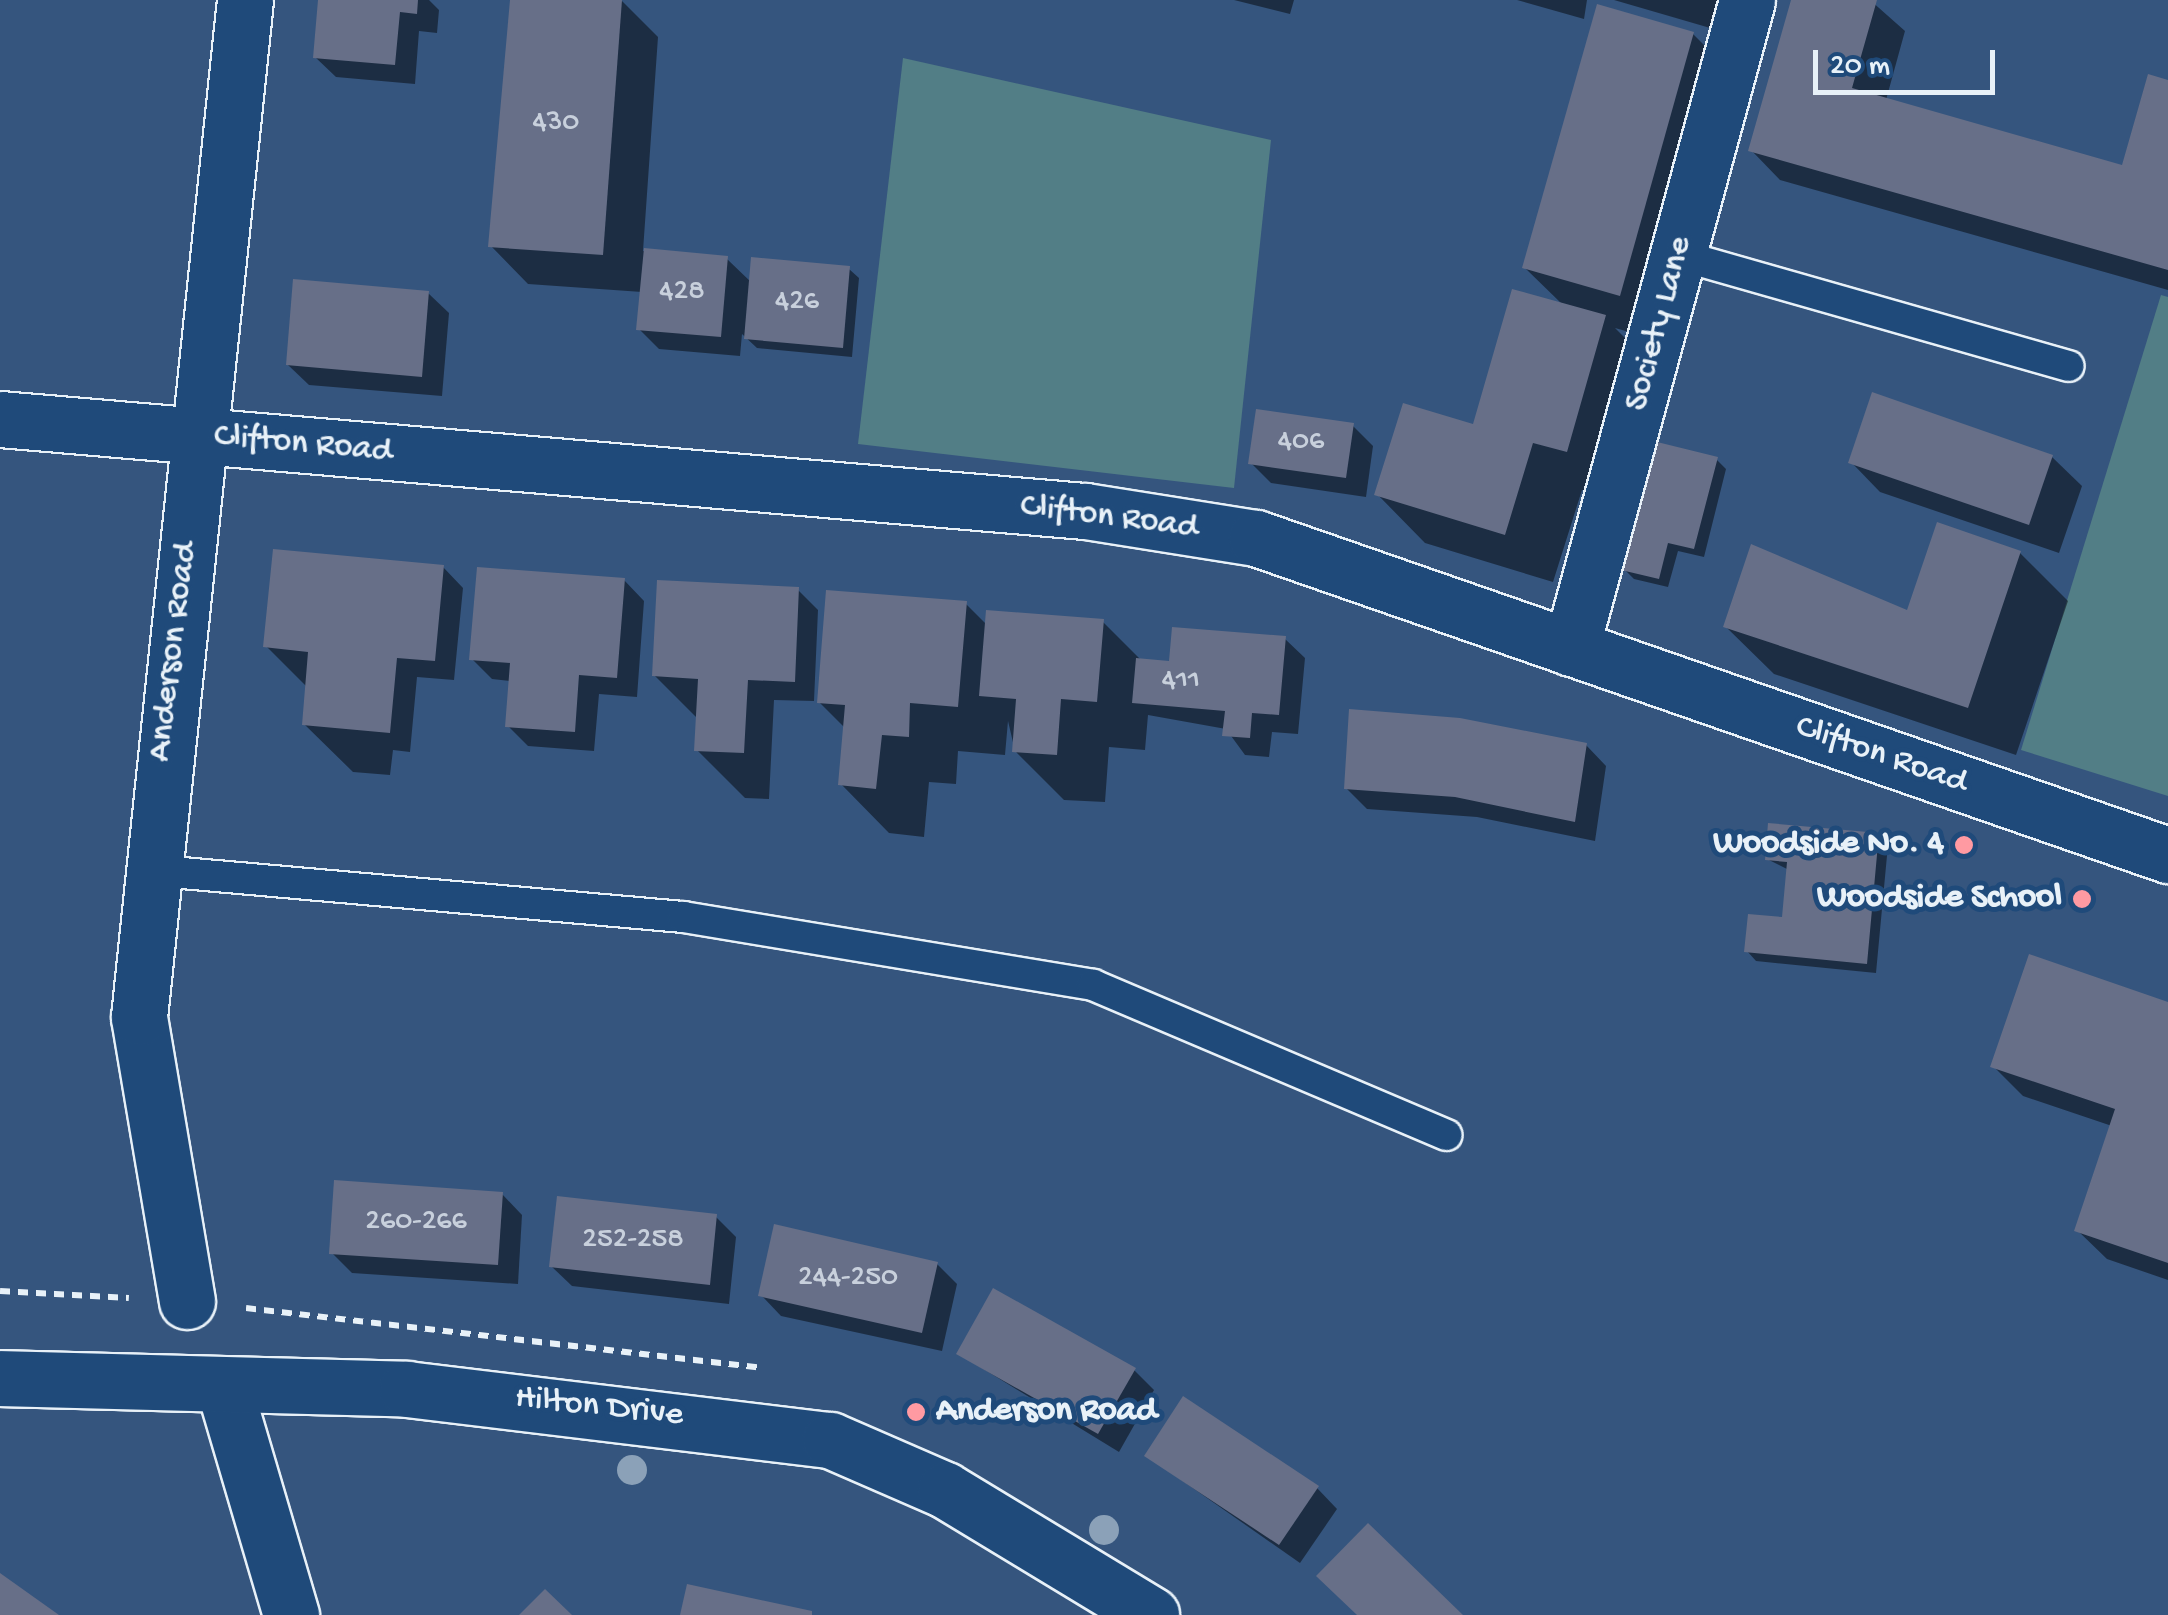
<!DOCTYPE html>
<style>
body{margin:0}
#map{position:relative;width:2168px;height:1615px;overflow:hidden;background:#35557e;font-family:"Gochi Hand",sans-serif}
div>[style]{position:absolute}
.green>*{inset:0;background:#527e86}
.shadow>*{inset:0;background:#0007}
.building>*{inset:0;background:#676f88}
.path>*{height:6px;margin-top:-3px;transform-origin:0;background:repeating-linear-gradient(90deg,#e8f1f8 0 10px,transparent 0 18px)}
.roads{filter:drop-shadow(2px 0 #e8f1f8) drop-shadow(-2px 0 #e8f1f8) drop-shadow(0 2px #e8f1f8) drop-shadow(0 -2px #e8f1f8)}
.lane>*{height:30px;margin:-15px;padding:0 15px;transform-origin:15px;border-radius:15px;background:#1f4a7a}
.street>*{height:55px;margin:-27.5px;padding:0 27.5px;transform-origin:27.5px;border-radius:27.5px;background:#1f4a7a}
.secondary>*{height:55px;margin:-27.5px;padding:0 27.5px;transform-origin:27.5px;border-radius:27.5px;background:#1f4a7a}
.trees>*{width:30px;height:30px;margin:-15px;border-radius:50%;background:#8ba1b8}
.dots>*{width:28px;height:28px;translate:-50% -50%;box-sizing:border-box;border:5px solid #1f4a7a;border-radius:50%}
span{translate:-50% -50%;white-space:nowrap;text-align:center;line-height:1.15;-webkit-text-stroke:10px #1f4a7a;paint-order:stroke}
.number-label{font-size:30px;color:#c8d0dc}
.number-label span{-webkit-text-stroke-width:0}
.street-label{font-size:35px;color:#e8f1f8}
.poi-label{font-size:35px;color:#e8f1f8;font-weight:700}
.right{translate:-100% -50%;text-align:right}
.left{translate:0 -50%;text-align:left}
.scale{position:absolute;left:1813px;top:50px;width:182px;height:45px;box-sizing:border-box;border:5px solid #e8f1f8;border-top:0;padding-left:12px;font-size:30px;line-height:35px;white-space:nowrap;color:#e8f1f8;-webkit-text-stroke:8px #1f4a7a;paint-order:stroke}
</style>
<div id="map">
<div class="green">
<i style="clip-path:polygon(903px 58px,1271px 140px,1234px 488px,858px 444px)"></i>
<i style="clip-path:polygon(2161px 295px,2168px 297px,2168px 796px,2021px 750px)"></i>
</div>
<div class="shadow">
<i style="clip-path:polygon(320px 0,429px 0,439px 10px,437px 33px,419px 31px,415px 84px,336px 77px,315px 57px)"></i>
<i style="clip-path:polygon(513px 0,621px 0,658px 37px,643px 251px,727px 259px,752px 283px,849px 269px,859px 278px,852px 357px,757px 348px,742px 334px,740px 356px,659px 349px,639px 329px,642px 292px,528px 284px,491px 246px)"></i>
<i style="clip-path:polygon(1234px 0,1294px 0,1290px 14px)"></i>
<i style="clip-path:polygon(1517px 0,1587px 0,1584px 19px)"></i>
<i style="clip-path:polygon(1614px 0,1759px 0,1748px 39px)"></i>
<i style="clip-path:polygon(1793px 0,1870px 0,1905px 31px,1886px 100px,2124px 168px,2168px 82px,2168px 290px,1780px 180px,1751px 150px)"></i>
<i style="clip-path:polygon(1693px 34px,1741px 82px,1668px 343px,1615px 328px,1653px 366px,1615px 499px,1582px 490px,1553px 582px,1425px 543px,1377px 494px,1475px 427px,1563px 305px,1525px 268px)"></i>
<i style="clip-path:polygon(428px 293px,449px 313px,442px 396px,309px 385px,288px 365px)"></i>
<i style="clip-path:polygon(1353px 426px,1373px 446px,1366px 497px,1271px 483px,1251px 463px)"></i>
<i style="clip-path:polygon(2052px 457px,2082px 486px,2059px 553px,1880px 492px,1851px 462px)"></i>
<i style="clip-path:polygon(1716px 459px,1726px 469px,1704px 557px,1678px 551px,1668px 587px,1634px 579px,1624px 569px)"></i>
<i style="clip-path:polygon(2020px 553px,2068px 601px,2016px 755px,1774px 674px,1725px 626px,1909px 614px)"></i>
<i style="clip-path:polygon(443px 567px,463px 588px,454px 680px,417px 677px,410px 752px,393px 750px,390px 775px,353px 772px,304px 724px,308px 688px,266px 646px)"></i>
<i style="clip-path:polygon(624px 580px,644px 601px,637px 697px,599px 694px,594px 751px,528px 746px,508px 726px,511px 681px,492px 679px,472px 659px)"></i>
<i style="clip-path:polygon(798px 590px,818px 610px,814px 701px,774px 700px,769px 799px,745px 798px,697px 750px,698px 719px,654px 675px)"></i>
<i style="clip-path:polygon(966px 604px,987px 625px,1103px 622px,1142px 661px,1171px 664px,1284px 638px,1305px 658px,1298px 734px,1272px 732px,1269px 757px,1245px 755px,1226px 729px,1148px 715px,1145px 750px,1109px 747px,1105px 802px,1064px 800px,1015px 751px,1008px 721px,1005px 755px,958px 751px,956px 784px,929px 782px,924px 837px,889px 833px,841px 784px,846px 729px,819px 702px)"></i>
<i style="clip-path:polygon(1586px 745px,1606px 766px,1595px 841px,1477px 817px,1367px 809px,1346px 788px)"></i>
<i style="clip-path:polygon(1878px 835px,1888px 845px,1876px 973px,1756px 961px,1747px 951px,1785px 920px,1789px 870px,1767px 859px)"></i>
<i style="clip-path:polygon(2168px 1004px,2168px 1280px,2107px 1259px,2077px 1230px,2112px 1126px,2023px 1096px,1993px 1066px)"></i>
<i style="clip-path:polygon(502px 1194px,522px 1215px,518px 1284px,352px 1273px,332px 1253px)"></i>
<i style="clip-path:polygon(716px 1217px,736px 1237px,729px 1304px,572px 1286px,551px 1266px)"></i>
<i style="clip-path:polygon(937px 1264px,957px 1284px,942px 1351px,781px 1316px,761px 1295px)"></i>
<i style="clip-path:polygon(959px 1354px,1134px 1370px,1154px 1390px,1119px 1452px)"></i>
<i style="clip-path:polygon(1147px 1456px,1317px 1488px,1337px 1509px,1300px 1563px)"></i>
</div>
<div class="building">
<i style="clip-path:polygon(318px 0,418px 0,417px 14px,400px 12px,395px 65px,313px 58px)"></i>
<i style="clip-path:polygon(510px 0,622px 0,603px 255px,488px 247px)"></i>
<i style="clip-path:polygon(1791px 0,1877px 0,1852px 88px,2122px 165px,2148px 74px,2168px 80px,2168px 270px,1748px 151px)"></i>
<i style="clip-path:polygon(1597px 4px,1694px 32px,1620px 296px,1522px 268px)"></i>
<i style="clip-path:polygon(644px 248px,728px 256px,721px 337px,636px 330px)"></i>
<i style="clip-path:polygon(751px 257px,850px 266px,843px 348px,744px 339px)"></i>
<i style="clip-path:polygon(293px 279px,429px 291px,422px 377px,286px 365px)"></i>
<i style="clip-path:polygon(1512px 289px,1606px 315px,1567px 452px,1533px 443px,1505px 535px,1374px 495px,1403px 403px,1473px 424px)"></i>
<i style="clip-path:polygon(1872px 392px,2053px 455px,2029px 525px,1848px 463px)"></i>
<i style="clip-path:polygon(1256px 409px,1354px 423px,1346px 478px,1248px 464px)"></i>
<i style="clip-path:polygon(1653px 441px,1718px 457px,1694px 549px,1668px 543px,1659px 579px,1621px 570px)"></i>
<i style="clip-path:polygon(1937px 522px,2021px 551px,1968px 708px,1723px 627px,1751px 544px,1907px 610px)"></i>
<i style="clip-path:polygon(273px 549px,444px 565px,435px 661px,397px 658px,390px 733px,302px 725px,308px 652px,263px 647px)"></i>
<i style="clip-path:polygon(477px 567px,625px 578px,617px 678px,579px 675px,575px 732px,505px 727px,510px 663px,469px 660px)"></i>
<i style="clip-path:polygon(657px 580px,799px 587px,795px 682px,748px 680px,744px 753px,694px 751px,698px 679px,652px 676px)"></i>
<i style="clip-path:polygon(826px 590px,967px 601px,958px 707px,910px 703px,909px 737px,882px 735px,876px 789px,838px 785px,845px 705px,817px 703px)"></i>
<i style="clip-path:polygon(986px 610px,1104px 619px,1097px 702px,1061px 699px,1057px 755px,1012px 752px,1016px 699px,979px 696px)"></i>
<i style="clip-path:polygon(1172px 627px,1286px 636px,1279px 715px,1252px 713px,1250px 738px,1222px 736px,1225px 711px,1132px 703px,1136px 658px,1169px 661px)"></i>
<i style="clip-path:polygon(1349px 709px,1460px 718px,1587px 743px,1575px 822px,1455px 797px,1344px 789px)"></i>
<i style="clip-path:polygon(1768px 823px,1879px 833px,1867px 964px,1744px 952px,1748px 914px,1782px 917px,1787px 862px,1765px 860px)"></i>
<i style="clip-path:polygon(2029px 954px,2168px 1002px,2168px 1263px,2074px 1231px,2115px 1109px,1990px 1067px)"></i>
<i style="clip-path:polygon(334px 1180px,503px 1192px,498px 1265px,329px 1254px)"></i>
<i style="clip-path:polygon(557px 1196px,717px 1214px,710px 1285px,549px 1267px)"></i>
<i style="clip-path:polygon(774px 1224px,938px 1262px,922px 1333px,758px 1296px)"></i>
<i style="clip-path:polygon(993px 1288px,1136px 1368px,1098px 1434px,956px 1354px)"></i>
<i style="clip-path:polygon(1183px 1396px,1319px 1486px,1279px 1545px,1144px 1456px)"></i>
<i style="clip-path:polygon(1368px 1523px,1463px 1615px,1357px 1615px,1316px 1576px)"></i>
<i style="clip-path:polygon(0 1573px,59px 1615px,0 1615px)"></i>
<i style="clip-path:polygon(687px 1584px,812px 1611px,812px 1615px,680px 1615px)"></i>
<i style="clip-path:polygon(545px 1589px,572px 1615px,519px 1615px)"></i>
</div>
<div class="path">
<i style="left:0;top:1291px;width:129px;rotate:3.1deg"></i>
<i style="left:246px;top:1308px;width:521px;rotate:6.61deg"></i>
</div>
<div class="roads">
<div class="lane">
<i style="left:1679px;top:255px;width:405px;rotate:15.9deg"></i>
<i style="left:148px;top:870px;width:537px;rotate:5.02deg"></i>
<i style="left:683px;top:917px;width:416px;rotate:9.4deg"></i>
<i style="left:1093px;top:985px;width:384px;rotate:23deg"></i>
</div>
<div class="street">
<i style="left:1571px;top:648px;width:671px;rotate:-74.8deg"></i>
<i style="left:187px;top:1301px;width:288px;rotate:-99.6deg"></i>
<i style="left:139px;top:1017px;width:1023px;rotate:-84.05deg"></i>
<i style="left:224px;top:1387px;width:238px;rotate:73.6deg"></i>
</div>
<div class="secondary">
<i style="left:0;top:419px;width:1089px;rotate:4.85deg"></i>
<i style="left:1085px;top:511px;width:173px;rotate:9deg"></i>
<i style="left:1256px;top:538px;width:966px;rotate:19.17deg"></i>
<i style="left:0;top:1378px;width:407px;rotate:1.5deg"></i>
<i style="left:407px;top:1389px;width:426px;rotate:6.9deg"></i>
<i style="left:830px;top:1440px;width:125px;rotate:23.5deg"></i>
<i style="left:945px;top:1490px;width:241px;rotate:31.2deg"></i>
</div>
</div>
<div class="trees">
<i style="left:632px;top:1470px"></i>
<i style="left:1104px;top:1530px"></i>
</div>
<div class="dots">
<i style="left:1964px;top:845px;background:#ff9aa2"></i>
<i style="left:2082px;top:899px;background:#ff9aa2"></i>
<i style="left:916px;top:1412px;background:#ff9aa2"></i>
</div>
<div class="number-label">
<span style="left:556px;top:124px">430</span>
<span style="left:682px;top:293px">428</span>
<span style="left:797px;top:303px">426</span>
<span style="left:1301px;top:443px">406</span>
<span style="left:1181px;top:682px">411</span>
<span style="left:416px;top:1223px">260-266</span>
<span style="left:633px;top:1241px">252-258</span>
<span style="left:848px;top:1279px">244-250</span>
</div>
<div class="street-label">
<span style="left:1660px;top:324px;rotate:-75deg">Society Lane</span>
<span style="left:303px;top:445px;rotate:5deg">Clifton Road</span>
<span style="left:1109px;top:518px;rotate:7deg">Clifton Road</span>
<span style="left:174px;top:652px;rotate:-83deg">Anderson Road</span>
<span style="left:1881px;top:756px;rotate:19deg">Clifton Road</span>
<span style="left:599px;top:1408px;rotate:6deg">Hilton Drive</span>
</div>
<div class="poi-label">
<span class="right" style="left:1944px;top:845px">Woodside No. 4</span>
<span class="right" style="left:2062px;top:899px">Woodside School</span>
<span class="left" style="left:936px;top:1412px">Anderson Road</span>
</div>
<div class="scale">20 m</div>
</div>
